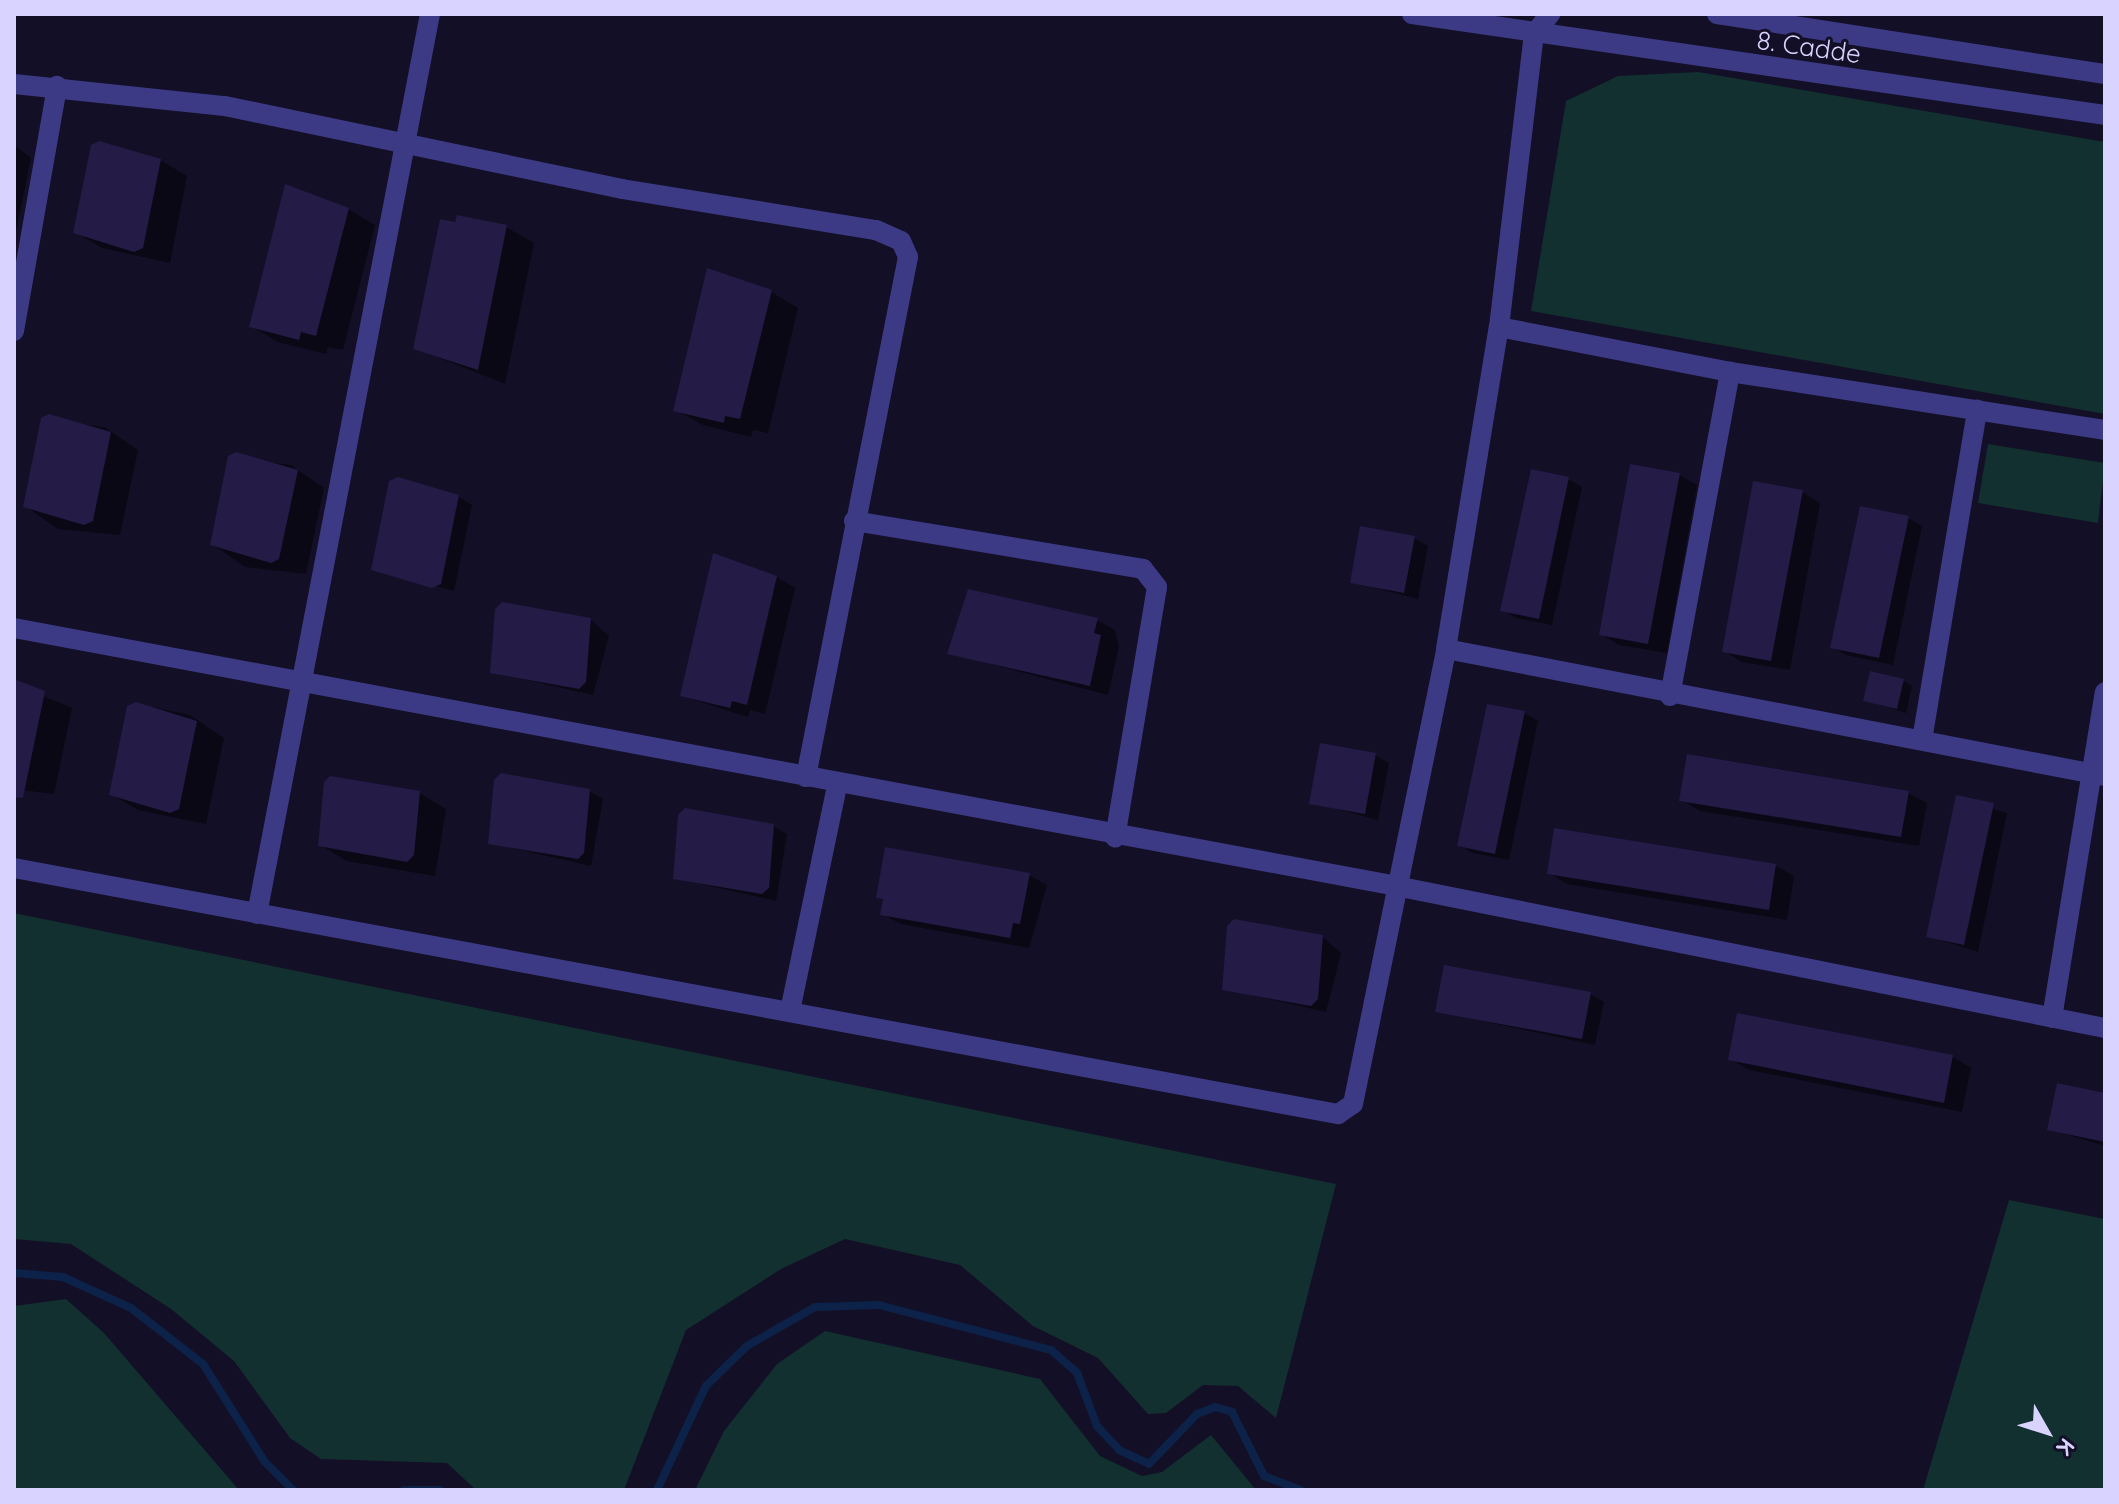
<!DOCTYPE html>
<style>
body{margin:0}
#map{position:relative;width:2119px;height:1504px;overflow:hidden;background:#130f26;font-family:Quicksand,sans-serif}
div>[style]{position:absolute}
.green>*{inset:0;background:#12302f}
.shadow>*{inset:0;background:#0007}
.stream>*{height:8px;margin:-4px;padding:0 4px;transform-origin:4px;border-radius:4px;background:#0c2248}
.building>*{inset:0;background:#241b47}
.minor>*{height:20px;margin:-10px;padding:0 10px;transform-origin:10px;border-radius:10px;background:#3d3a85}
span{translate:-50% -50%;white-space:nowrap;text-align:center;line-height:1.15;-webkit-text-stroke:6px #130f26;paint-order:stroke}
.street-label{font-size:26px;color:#d9d4ff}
.frame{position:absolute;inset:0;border:16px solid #d9d4ff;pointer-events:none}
.north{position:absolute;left:2007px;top:1392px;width:80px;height:80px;-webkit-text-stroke:6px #130f26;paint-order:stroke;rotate:129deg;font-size:22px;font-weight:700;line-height:32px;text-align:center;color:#d9d4ff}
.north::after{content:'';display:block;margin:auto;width:28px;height:36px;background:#d9d4ff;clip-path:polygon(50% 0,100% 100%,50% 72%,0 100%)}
</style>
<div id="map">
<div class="green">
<i style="clip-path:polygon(1698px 72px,2105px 142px,2105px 414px,1531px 311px,1566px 101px,1618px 76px)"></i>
<i style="clip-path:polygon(1988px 444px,2105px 463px,2098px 523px,1978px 503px)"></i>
<i style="clip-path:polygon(14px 913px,1336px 1184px,1276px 1418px,1238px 1386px,1203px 1385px,1166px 1413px,1148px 1414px,1098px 1358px,1033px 1326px,960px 1265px,845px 1239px,781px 1269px,686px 1330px,624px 1490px,476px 1490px,447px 1463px,321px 1459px,290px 1438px,234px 1361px,171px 1309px,71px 1244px,14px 1239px)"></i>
<i style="clip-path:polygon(2009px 1200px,2105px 1219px,2105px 1490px,1923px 1490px)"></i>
<i style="clip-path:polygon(66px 1299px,104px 1333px,239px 1490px,14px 1490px,14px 1306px)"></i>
<i style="clip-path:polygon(825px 1331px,1040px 1379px,1100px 1456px,1142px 1476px,1162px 1472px,1211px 1435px,1256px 1490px,695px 1490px,724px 1431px,777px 1364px)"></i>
</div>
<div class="shadow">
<i style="clip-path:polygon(14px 145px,31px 158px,14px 241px)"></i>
<i style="clip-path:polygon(160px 160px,187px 176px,170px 263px,102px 248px,75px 232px)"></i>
<i style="clip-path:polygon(348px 209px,375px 225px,343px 350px,328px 347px,326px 354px,278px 342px,251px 326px)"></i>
<i style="clip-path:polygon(506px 227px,534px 243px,505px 384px,415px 348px)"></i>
<i style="clip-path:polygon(771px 292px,798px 308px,768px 433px,753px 430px,751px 437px,703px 425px,676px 410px)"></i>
<i style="clip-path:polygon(43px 420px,104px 427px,138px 450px,120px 535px,58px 529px,25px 506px)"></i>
<i style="clip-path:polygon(229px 458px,291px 465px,324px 488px,306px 574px,245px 567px,212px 544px)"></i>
<i style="clip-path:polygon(1679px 475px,1697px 485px,1667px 653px,1619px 645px,1601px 634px)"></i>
<i style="clip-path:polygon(1568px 479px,1582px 487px,1552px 625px,1516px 618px,1503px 610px)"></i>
<i style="clip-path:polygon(1802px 492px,1820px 503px,1790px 670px,1742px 662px,1724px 651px)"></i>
<i style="clip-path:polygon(459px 497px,472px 505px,454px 591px,373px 569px)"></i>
<i style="clip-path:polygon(1908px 518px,1922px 526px,1893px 665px,1846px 655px,1833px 647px)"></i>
<i style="clip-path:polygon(1414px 538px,1428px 546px,1418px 599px,1352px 582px)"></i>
<i style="clip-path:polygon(777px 577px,795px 588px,765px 714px,750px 710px,748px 717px,682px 696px)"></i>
<i style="clip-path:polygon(591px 620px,609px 636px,593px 695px,492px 672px)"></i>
<i style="clip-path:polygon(1097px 620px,1115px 630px,1119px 647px,1108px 695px,949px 653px)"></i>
<i style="clip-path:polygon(1904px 681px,1912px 686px,1906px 713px,1865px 700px)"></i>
<i style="clip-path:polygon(14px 684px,72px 708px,54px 794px,14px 789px)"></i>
<i style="clip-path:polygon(136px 704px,190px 715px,224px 738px,206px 824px,138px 810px,111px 794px)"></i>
<i style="clip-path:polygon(1524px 713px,1538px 721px,1509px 860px,1473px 853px,1459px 845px)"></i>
<i style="clip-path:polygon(1375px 755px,1389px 763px,1378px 820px,1311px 802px)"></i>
<i style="clip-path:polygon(589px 791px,603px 799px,591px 866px,490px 843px)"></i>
<i style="clip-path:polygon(419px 793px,446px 809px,435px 876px,347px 861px,320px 845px)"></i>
<i style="clip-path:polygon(1908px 793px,1927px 803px,1919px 846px,1700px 811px,1682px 800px)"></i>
<i style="clip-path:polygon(1958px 798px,2007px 813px,1978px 952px,1928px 936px)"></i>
<i style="clip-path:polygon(773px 826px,787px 834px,776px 901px,675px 878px)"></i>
<i style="clip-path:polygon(1776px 866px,1794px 876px,1787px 920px,1567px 884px,1549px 873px)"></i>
<i style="clip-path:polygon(1029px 875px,1047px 885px,1029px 948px,901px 924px,882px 914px,885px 901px,878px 897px)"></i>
<i style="clip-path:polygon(1323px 937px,1341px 953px,1326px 1012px,1224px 989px)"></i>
<i style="clip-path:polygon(1590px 994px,1604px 1002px,1595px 1045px,1437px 1011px)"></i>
<i style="clip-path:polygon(1739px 1015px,1953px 1057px,1971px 1068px,1962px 1112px,1749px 1070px,1730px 1059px)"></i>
<i style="clip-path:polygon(2105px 1096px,2105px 1146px,2049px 1129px)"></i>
</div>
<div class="stream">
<i style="left:14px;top:1273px;width:49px;rotate:4.7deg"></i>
<i style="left:63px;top:1277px;width:75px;rotate:24.5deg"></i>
<i style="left:131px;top:1308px;width:91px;rotate:37.9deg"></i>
<i style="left:203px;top:1364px;width:116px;rotate:57.7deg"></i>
<i style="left:265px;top:1462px;width:40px;rotate:45deg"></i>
<i style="left:404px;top:1490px;width:36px"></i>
<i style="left:657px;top:1490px;width:115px;rotate:-64.8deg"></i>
<i style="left:706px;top:1386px;width:57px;rotate:-44.3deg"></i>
<i style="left:747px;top:1346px;width:78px;rotate:-29.8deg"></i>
<i style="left:815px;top:1307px;width:64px;rotate:-1.8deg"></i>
<i style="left:879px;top:1305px;width:178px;rotate:14.7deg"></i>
<i style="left:1051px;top:1350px;width:35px;rotate:41deg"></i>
<i style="left:1077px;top:1373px;width:57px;rotate:69.3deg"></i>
<i style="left:1097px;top:1426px;width:33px;rotate:47deg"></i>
<i style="left:1119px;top:1450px;width:33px;rotate:25deg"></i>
<i style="left:1149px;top:1464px;width:69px;rotate:-46.2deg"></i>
<i style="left:1197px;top:1414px;width:19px;rotate:-21deg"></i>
<i style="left:1215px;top:1407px;width:18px;rotate:16deg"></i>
<i style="left:1232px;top:1412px;width:72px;rotate:63.4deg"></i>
<i style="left:1264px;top:1476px;width:39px;rotate:21deg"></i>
</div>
<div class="building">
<i style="clip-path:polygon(99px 141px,161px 159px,143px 248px,134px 252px,73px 233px,91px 145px)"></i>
<i style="clip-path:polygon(285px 184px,349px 208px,316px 336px,301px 332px,299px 340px,249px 327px)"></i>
<i style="clip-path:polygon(457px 215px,507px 225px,478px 370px,413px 349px,440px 219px,455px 222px)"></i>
<i style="clip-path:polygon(707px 268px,772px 290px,740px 419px,725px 416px,724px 423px,673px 411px)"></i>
<i style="clip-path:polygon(49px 414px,111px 432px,93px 521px,84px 525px,23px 507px,41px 418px)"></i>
<i style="clip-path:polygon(236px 452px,298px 470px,279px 559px,271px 563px,210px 545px,228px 456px)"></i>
<i style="clip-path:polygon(1630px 464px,1680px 473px,1648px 644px,1599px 635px)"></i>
<i style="clip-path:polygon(1531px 469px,1569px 477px,1539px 619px,1500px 611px)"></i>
<i style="clip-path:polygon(398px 477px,459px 495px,441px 584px,432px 588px,371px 570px,389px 481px)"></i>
<i style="clip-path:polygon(1753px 481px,1803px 490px,1771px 661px,1722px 652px)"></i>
<i style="clip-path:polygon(1860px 506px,1909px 516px,1879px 658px,1830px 648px)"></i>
<i style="clip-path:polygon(1360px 526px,1415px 536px,1404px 593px,1350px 583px)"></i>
<i style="clip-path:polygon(713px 553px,777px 576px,747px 705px,732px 701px,730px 708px,680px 696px)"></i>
<i style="clip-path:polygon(968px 589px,1098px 618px,1094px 633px,1101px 635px,1090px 686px,947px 654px)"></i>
<i style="clip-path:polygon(502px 602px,591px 618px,586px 682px,579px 689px,490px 673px,495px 609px)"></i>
<i style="clip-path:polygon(1870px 671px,1904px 679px,1897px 709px,1863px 701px)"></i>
<i style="clip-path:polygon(14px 679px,45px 691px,23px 798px,14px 797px)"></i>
<i style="clip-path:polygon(136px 702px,197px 721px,179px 809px,170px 813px,109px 795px,127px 706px)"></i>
<i style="clip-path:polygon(1487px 704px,1525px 711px,1495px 854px,1457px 846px)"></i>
<i style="clip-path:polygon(1320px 743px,1376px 753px,1365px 814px,1309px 804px)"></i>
<i style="clip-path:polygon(1687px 754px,1909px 791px,1901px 837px,1679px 801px)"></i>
<i style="clip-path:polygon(501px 773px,590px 789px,584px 853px,578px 859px,488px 844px,494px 780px)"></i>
<i style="clip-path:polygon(330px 776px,420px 791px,414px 855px,407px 862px,318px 846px,324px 782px)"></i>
<i style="clip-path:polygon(1956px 795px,1994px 803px,1964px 945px,1926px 937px)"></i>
<i style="clip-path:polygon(685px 808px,774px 824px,769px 888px,762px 894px,673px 879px,678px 815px)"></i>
<i style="clip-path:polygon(1554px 828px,1776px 864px,1769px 910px,1547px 874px)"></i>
<i style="clip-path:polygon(885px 847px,1030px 873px,1020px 924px,1013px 923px,1010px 938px,880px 915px,883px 899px,876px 898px)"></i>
<i style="clip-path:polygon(1234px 919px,1323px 935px,1318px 999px,1311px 1006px,1222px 990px,1227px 926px)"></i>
<i style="clip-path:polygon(1444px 965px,1591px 992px,1582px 1039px,1435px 1012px)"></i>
<i style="clip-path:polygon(1737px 1013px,1953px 1055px,1944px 1103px,1728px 1060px)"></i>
<i style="clip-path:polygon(2057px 1083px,2105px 1093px,2105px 1142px,2047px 1130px)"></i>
</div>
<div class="minor">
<i style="left:1412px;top:14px;width:700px;rotate:8.29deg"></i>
<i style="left:1717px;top:14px;width:393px;rotate:8.8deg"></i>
<i style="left:14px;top:84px;width:212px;rotate:6deg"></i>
<i style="left:225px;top:106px;width:406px;rotate:11.8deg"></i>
<i style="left:622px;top:189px;width:257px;rotate:9.2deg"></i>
<i style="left:876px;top:230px;width:27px;rotate:24deg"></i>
<i style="left:901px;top:241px;width:17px;rotate:66deg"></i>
<i style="left:908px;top:257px;width:530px;rotate:101.1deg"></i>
<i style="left:1499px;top:327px;width:235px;rotate:11deg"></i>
<i style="left:1730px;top:372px;width:379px;rotate:8.8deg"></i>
<i style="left:14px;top:331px;width:249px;rotate:-80deg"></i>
<i style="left:854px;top:521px;width:293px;rotate:9.4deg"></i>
<i style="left:1143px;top:569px;width:23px;rotate:52deg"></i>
<i style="left:1157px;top:587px;width:254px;rotate:99.5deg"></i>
<i style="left:14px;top:628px;width:1406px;rotate:10.57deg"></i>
<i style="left:1396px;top:886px;width:723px;rotate:11.33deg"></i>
<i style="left:1446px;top:649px;width:671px;rotate:10.91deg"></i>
<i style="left:1670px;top:696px;width:330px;rotate:-79.5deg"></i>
<i style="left:1922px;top:740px;width:335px;rotate:-80.5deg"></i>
<i style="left:14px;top:868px;width:1347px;rotate:10.53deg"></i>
<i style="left:1338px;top:1114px;width:18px;rotate:-34deg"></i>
<i style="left:1353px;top:1104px;width:464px;rotate:-78.4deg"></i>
<i style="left:1446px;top:649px;width:326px;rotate:-80.7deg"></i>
<i style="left:1499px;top:327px;width:295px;rotate:-83.2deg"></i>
<i style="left:1534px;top:34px;width:26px;rotate:-51deg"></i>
<i style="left:257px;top:914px;width:916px;rotate:-79.12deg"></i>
<i style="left:790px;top:1011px;width:230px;rotate:-78.2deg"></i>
<i style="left:2052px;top:1018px;width:330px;rotate:-80.8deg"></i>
</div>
<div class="street-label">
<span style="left:1809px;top:47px;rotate:8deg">8. Cadde</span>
</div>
<div class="frame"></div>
<div class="north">K</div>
</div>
